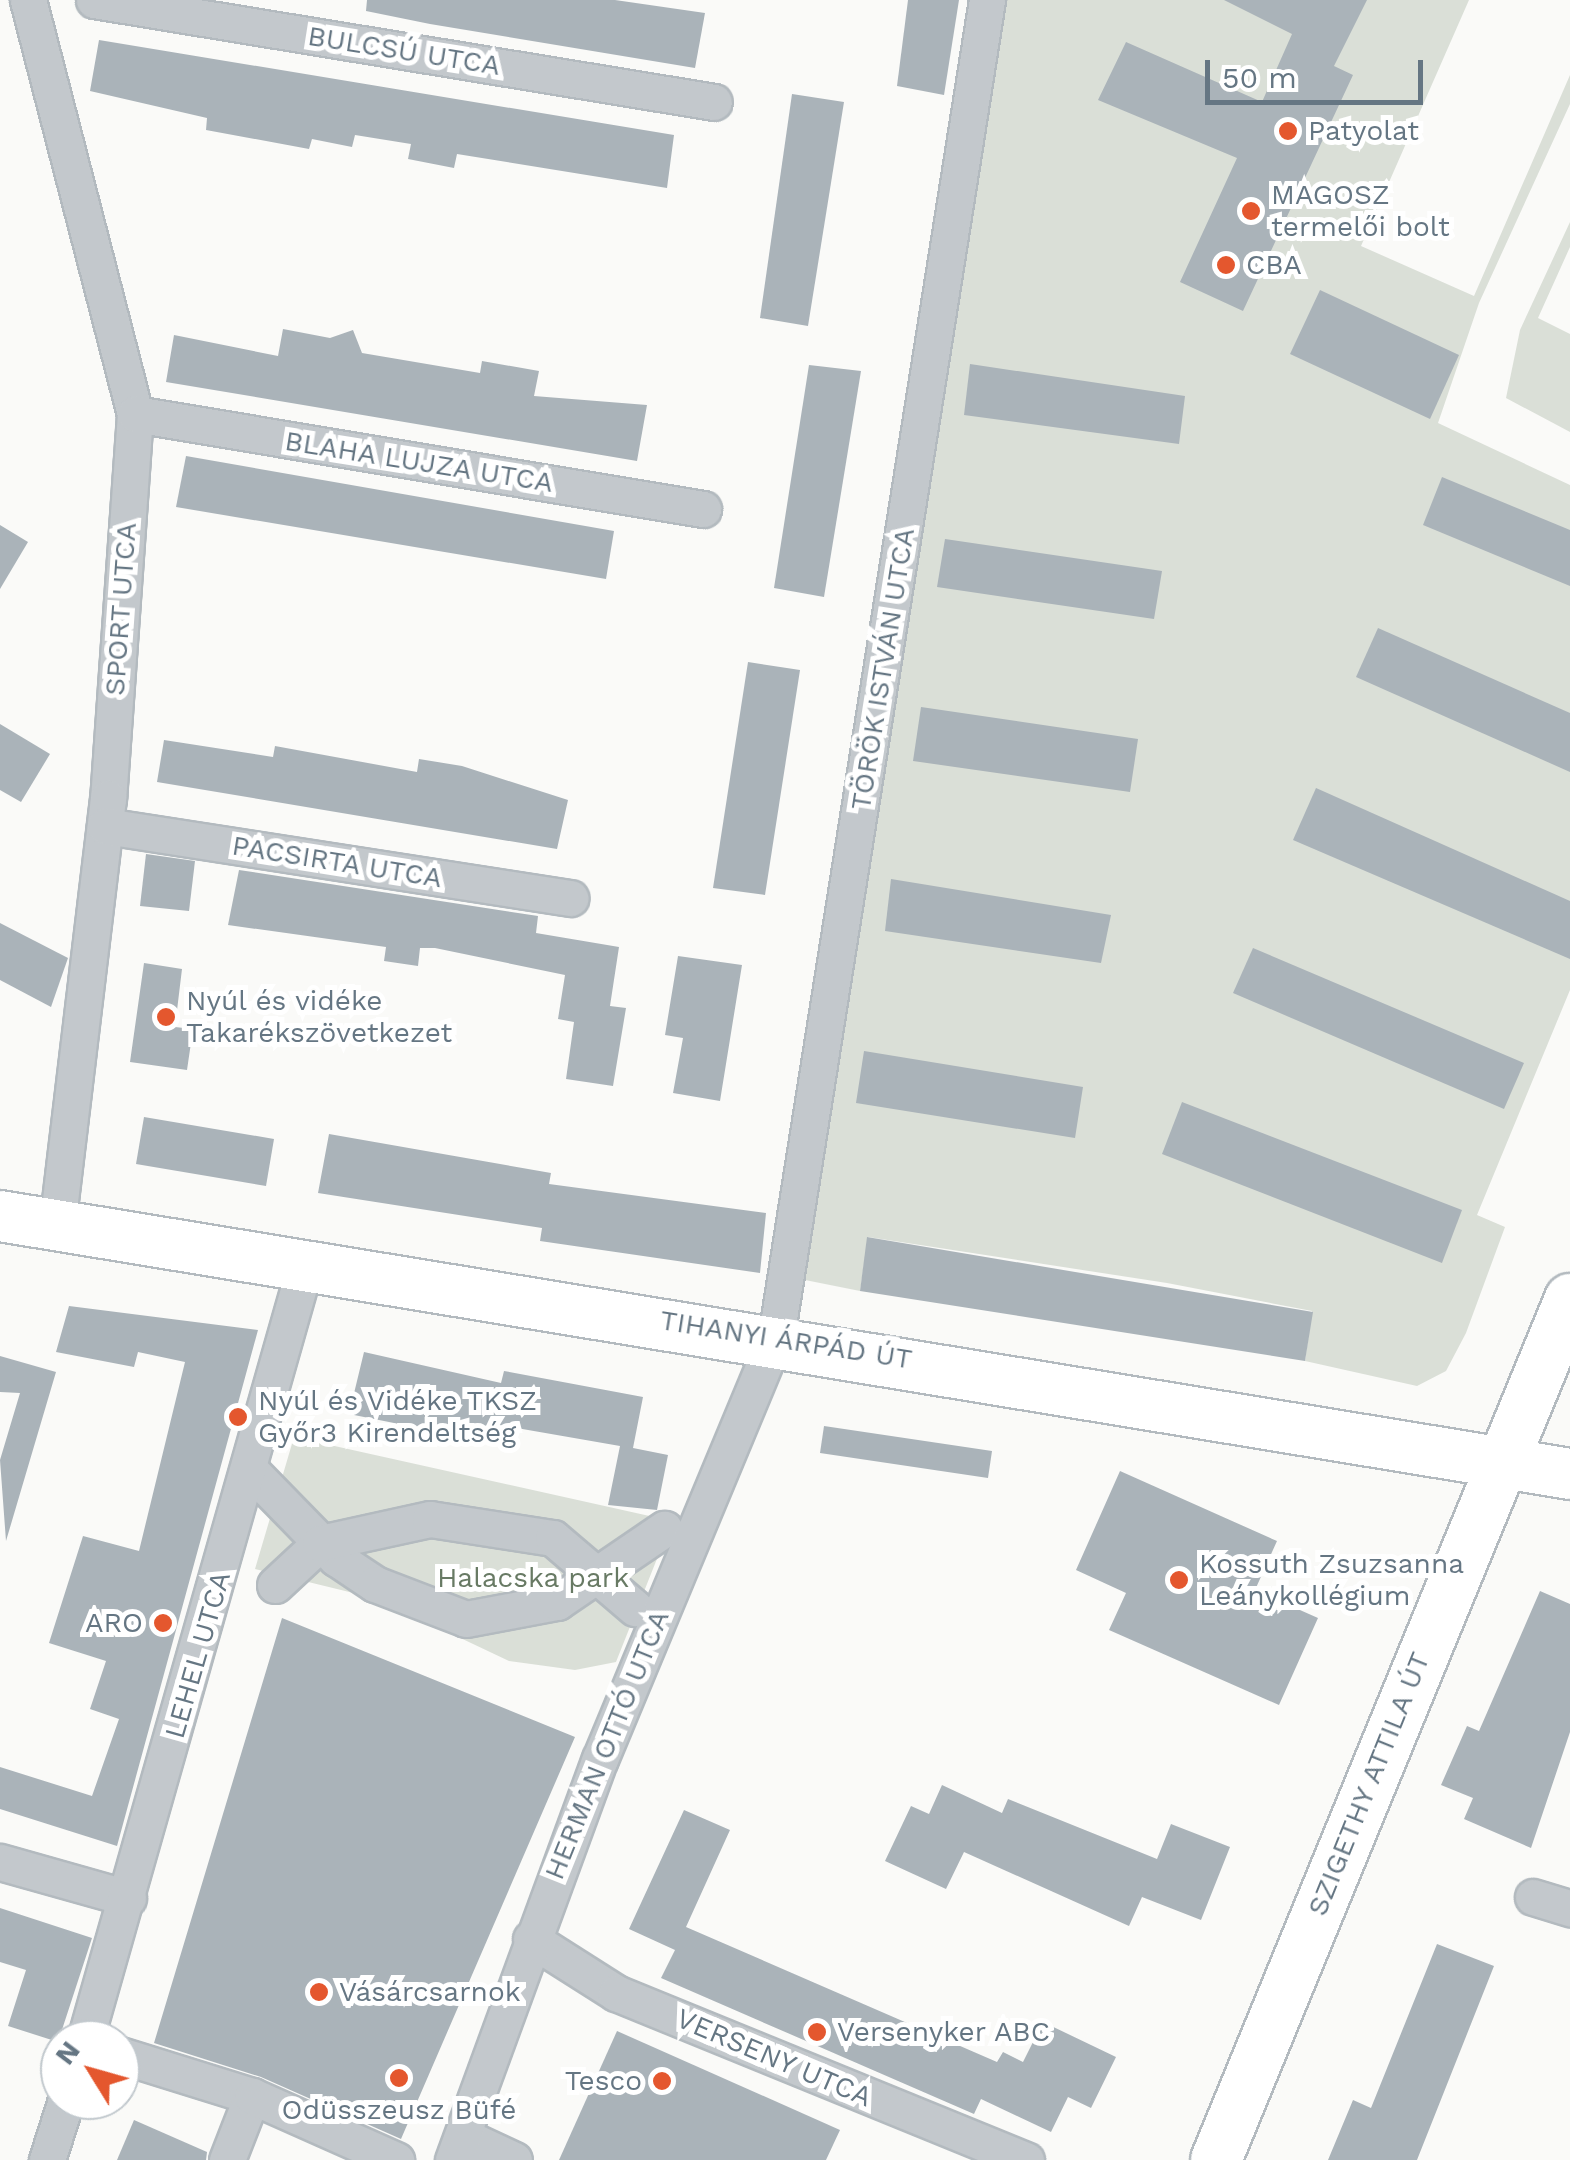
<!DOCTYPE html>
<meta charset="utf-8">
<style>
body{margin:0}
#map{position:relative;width:1570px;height:2160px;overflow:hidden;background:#fafaf8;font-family:"Work Sans",sans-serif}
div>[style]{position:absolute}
.green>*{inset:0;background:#dadfd7}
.building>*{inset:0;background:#aab3b9}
.roads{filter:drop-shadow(2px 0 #b3babf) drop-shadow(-2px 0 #b3babf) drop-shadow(0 2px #b3babf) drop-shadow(0 -2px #b3babf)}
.street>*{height:35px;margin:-17.5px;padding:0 17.5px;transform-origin:17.5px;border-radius:17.5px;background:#c3c8cc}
.secondary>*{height:50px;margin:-25px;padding:0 25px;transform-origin:25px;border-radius:25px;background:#fff}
.dots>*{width:28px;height:28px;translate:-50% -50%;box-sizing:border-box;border:5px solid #fff;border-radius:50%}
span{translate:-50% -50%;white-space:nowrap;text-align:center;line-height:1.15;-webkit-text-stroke:10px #fff;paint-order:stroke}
.street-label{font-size:28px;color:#657683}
.poi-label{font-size:28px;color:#657683}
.left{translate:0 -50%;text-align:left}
.right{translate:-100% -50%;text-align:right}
.park-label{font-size:28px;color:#687a64}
.north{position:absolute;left:40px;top:2020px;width:100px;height:100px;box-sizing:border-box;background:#fff;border:2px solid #c1c8cd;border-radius:50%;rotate:307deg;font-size:28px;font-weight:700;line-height:40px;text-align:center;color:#657683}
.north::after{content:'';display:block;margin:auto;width:35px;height:45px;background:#e4572e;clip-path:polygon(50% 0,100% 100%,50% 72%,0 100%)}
.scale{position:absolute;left:1205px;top:60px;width:218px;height:45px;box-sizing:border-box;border:5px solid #657683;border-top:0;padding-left:12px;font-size:30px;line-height:35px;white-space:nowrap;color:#657683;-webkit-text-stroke:8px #fff;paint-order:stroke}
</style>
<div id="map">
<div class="green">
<i style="clip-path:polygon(1000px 0,1469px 0,1361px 246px,1474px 296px,1570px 75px,1570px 104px,1479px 303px,1438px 423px,1570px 485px,1570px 990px,1477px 1215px,1505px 1227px,1466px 1333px,1446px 1371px,1417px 1386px,1305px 1361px,1312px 1311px,1167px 1283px,868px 1237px,860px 1291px,805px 1280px)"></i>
<i style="clip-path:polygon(1570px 222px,1570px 247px,1538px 318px,1570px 334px,1570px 432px,1506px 398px,1520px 330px)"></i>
<i style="clip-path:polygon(294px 1437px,672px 1521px,616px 1662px,575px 1670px,509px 1661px,378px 1599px,255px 1569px)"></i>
</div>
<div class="building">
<i style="clip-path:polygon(367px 0,615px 0,705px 13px,695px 68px,430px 24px,366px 11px)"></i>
<i style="clip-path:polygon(908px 0,959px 0,944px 95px,897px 86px)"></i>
<i style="clip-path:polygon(1224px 0,1367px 0,1334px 66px,1353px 75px,1243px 311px,1180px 282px,1237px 158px,1098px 100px,1126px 42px,1262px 102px,1292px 34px)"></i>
<i style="clip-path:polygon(99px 40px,674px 135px,667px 188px,457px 154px,454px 168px,408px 159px,411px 144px,355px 135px,352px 147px,312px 139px,309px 149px,206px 130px,207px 118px,90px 91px)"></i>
<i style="clip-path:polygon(792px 94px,844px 102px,808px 326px,760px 318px)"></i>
<i style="clip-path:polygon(1320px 290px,1459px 355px,1430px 419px,1290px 354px)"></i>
<i style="clip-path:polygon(283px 329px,330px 338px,353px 330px,362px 353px,480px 373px,482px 361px,539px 371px,534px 396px,647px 405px,637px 461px,166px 382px,174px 335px,278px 356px)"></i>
<i style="clip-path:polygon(970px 364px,1185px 396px,1179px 444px,964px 415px)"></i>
<i style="clip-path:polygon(809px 365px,861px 371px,824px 597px,774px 588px)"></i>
<i style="clip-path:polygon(186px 456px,614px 531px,606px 579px,176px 507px)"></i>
<i style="clip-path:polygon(1442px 477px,1570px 530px,1570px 586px,1423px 525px)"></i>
<i style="clip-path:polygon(0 525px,28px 542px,0 589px)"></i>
<i style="clip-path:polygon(945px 539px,1162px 571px,1154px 619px,937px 587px)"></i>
<i style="clip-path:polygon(1378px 628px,1570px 713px,1570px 772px,1356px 677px)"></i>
<i style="clip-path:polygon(748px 662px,800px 670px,765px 895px,713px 888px)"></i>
<i style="clip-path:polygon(921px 707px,1138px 739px,1130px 792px,913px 761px)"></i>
<i style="clip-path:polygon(0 724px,50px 754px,21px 802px,0 790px)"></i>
<i style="clip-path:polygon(164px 740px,273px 757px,275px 746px,417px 772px,419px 759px,462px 766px,568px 800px,557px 849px,157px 782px)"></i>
<i style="clip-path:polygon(1316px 788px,1570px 901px,1570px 959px,1293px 840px)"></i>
<i style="clip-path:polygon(146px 854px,195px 861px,189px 911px,140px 906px)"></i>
<i style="clip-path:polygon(239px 870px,538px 916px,536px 933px,619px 947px,610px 1006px,626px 1008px,613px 1086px,566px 1079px,574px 1022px,558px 1019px,565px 975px,435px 948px,420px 948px,418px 966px,384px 961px,386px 947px,228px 925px)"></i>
<i style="clip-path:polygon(891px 879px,1111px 915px,1101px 963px,885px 931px)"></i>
<i style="clip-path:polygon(0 923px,68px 958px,51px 1007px,0 980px)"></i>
<i style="clip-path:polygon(1253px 948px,1524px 1063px,1504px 1109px,1233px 993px)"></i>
<i style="clip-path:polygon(678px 956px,742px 965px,720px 1101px,673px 1093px,683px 1038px,665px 1035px)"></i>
<i style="clip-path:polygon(144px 963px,182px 969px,175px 1027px,193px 1029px,187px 1070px,130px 1062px)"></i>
<i style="clip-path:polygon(864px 1051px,1083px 1087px,1075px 1138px,856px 1103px)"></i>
<i style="clip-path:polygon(1182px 1102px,1462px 1210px,1442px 1263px,1162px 1154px)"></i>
<i style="clip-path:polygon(144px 1117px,274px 1139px,266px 1186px,136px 1164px)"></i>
<i style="clip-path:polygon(329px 1134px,551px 1173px,549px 1184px,766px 1213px,760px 1273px,540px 1241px,542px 1228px,318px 1193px)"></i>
<i style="clip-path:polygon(867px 1237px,1313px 1312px,1305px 1361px,860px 1291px)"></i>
<i style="clip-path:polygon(69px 1306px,258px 1330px,117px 1846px,0 1809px,0 1767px,92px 1796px,119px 1719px,90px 1709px,106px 1661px,49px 1643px,83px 1536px,139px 1551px,185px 1362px,138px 1352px,134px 1367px,56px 1352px)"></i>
<i style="clip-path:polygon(364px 1352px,501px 1383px,504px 1371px,643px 1397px,633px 1448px,668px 1455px,657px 1510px,608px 1505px,620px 1446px,493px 1424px,489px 1442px,349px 1414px)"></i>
<i style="clip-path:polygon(0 1356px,56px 1372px,6px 1541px,0 1460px,20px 1393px,0 1392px)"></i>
<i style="clip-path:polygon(824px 1426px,992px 1451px,988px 1478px,820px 1453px)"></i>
<i style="clip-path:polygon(1120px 1471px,1277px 1541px,1255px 1590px,1318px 1618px,1279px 1705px,1109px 1630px,1126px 1593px,1076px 1570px)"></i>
<i style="clip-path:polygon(1540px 1591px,1570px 1604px,1570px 1732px,1531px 1848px,1464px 1819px,1473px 1798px,1441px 1785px,1467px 1726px,1479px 1731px)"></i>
<i style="clip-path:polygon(282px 1618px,575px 1737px,401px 2139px,261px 2077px,154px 2043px)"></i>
<i style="clip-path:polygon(942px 1785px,1002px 1813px,1008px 1799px,1157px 1859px,1171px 1824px,1230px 1847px,1201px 1920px,1142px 1897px,1129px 1926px,964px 1852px,946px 1889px,885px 1861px,911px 1806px,929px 1814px)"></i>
<i style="clip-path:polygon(684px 1810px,730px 1830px,686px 1927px,997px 2062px,1003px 2052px,1023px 2062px,1043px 2022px,1116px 2057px,1091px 2108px,1068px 2097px,1051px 2132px,981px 2099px,974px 2114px,661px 1978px,675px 1950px,629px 1929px)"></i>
<i style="clip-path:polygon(0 1908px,92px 1938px,58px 2042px,8px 2026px,26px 1970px,0 1962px)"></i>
<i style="clip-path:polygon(1437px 1944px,1494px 1966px,1417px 2160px,1328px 2160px,1353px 2100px,1371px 2108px)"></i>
<i style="clip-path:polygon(617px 2031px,840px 2130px,826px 2160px,559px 2160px)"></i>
<i style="clip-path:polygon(134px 2120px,207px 2152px,206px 2160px,117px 2160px)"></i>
</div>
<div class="roads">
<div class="street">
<i style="left:28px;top:0;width:428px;rotate:75.5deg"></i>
<i style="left:135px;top:414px;width:385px;rotate:94deg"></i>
<i style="left:108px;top:798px;width:433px;rotate:96.8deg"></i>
<i style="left:94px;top:0;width:628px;rotate:9.34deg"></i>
<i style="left:135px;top:414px;width:576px;rotate:9.5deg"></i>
<i style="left:105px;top:826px;width:471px;rotate:8.8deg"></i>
<i style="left:251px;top:1471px;width:122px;rotate:45.7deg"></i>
<i style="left:336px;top:1558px;width:47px;rotate:33.7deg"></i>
<i style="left:375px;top:1584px;width:97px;rotate:21deg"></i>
<i style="left:466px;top:1619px;width:93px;rotate:-10.6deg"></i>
<i style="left:557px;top:1602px;width:130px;rotate:-34.3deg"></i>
<i style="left:275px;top:1585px;width:62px;rotate:-43deg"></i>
<i style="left:320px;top:1543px;width:113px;rotate:-12.3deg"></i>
<i style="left:430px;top:1519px;width:124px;rotate:8.8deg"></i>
<i style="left:553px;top:1538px;width:108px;rotate:40.5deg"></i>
<i style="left:0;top:1862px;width:133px;rotate:15.7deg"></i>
<i style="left:1533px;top:1897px;width:39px;rotate:17deg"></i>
<i style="left:531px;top:1939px;width:101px;rotate:32.4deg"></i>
<i style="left:616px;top:1993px;width:443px;rotate:22.2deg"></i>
<i style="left:85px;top:2040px;width:801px;rotate:-74.14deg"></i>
<i style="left:120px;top:2055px;width:138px;rotate:17.3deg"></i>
<i style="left:465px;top:2137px;width:54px;rotate:25.1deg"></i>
<i style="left:47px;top:2160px;width:63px;rotate:-72.4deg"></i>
<i style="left:227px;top:2160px;width:69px;rotate:-68.7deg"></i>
<i style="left:252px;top:2096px;width:158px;rotate:24deg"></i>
<i style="left:453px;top:2160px;width:427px;rotate:-69.9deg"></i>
<i style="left:600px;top:1759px;width:457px;rotate:-67.4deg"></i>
<i style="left:776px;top:1337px;width:1354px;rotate:-81.03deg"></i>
</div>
<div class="secondary">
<i style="left:0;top:1216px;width:1591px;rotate:9.33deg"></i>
<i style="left:1216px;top:2160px;width:931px;rotate:-67.65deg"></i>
</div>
</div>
<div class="dots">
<i style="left:1288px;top:131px;background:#e4572e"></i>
<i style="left:1251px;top:211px;background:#e4572e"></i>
<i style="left:1226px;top:265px;background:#e4572e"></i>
<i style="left:166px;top:1017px;background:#e4572e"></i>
<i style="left:238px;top:1417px;background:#e4572e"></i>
<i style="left:1179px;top:1580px;background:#e4572e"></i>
<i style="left:163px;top:1623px;background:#e4572e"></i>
<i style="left:319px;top:1992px;background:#e4572e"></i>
<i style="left:817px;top:2032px;background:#e4572e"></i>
<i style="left:399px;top:2078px;background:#e4572e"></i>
<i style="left:662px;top:2081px;background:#e4572e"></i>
</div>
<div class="street-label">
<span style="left:404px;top:51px;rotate:9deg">BULCSÚ UTCA</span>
<span style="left:419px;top:462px;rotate:9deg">BLAHA LUJZA UTCA</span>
<span style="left:121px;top:609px;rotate:-86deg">SPORT UTCA</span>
<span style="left:883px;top:669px;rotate:-81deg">TÖRÖK ISTVÁN UTCA</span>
<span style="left:337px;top:862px;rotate:9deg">PACSIRTA UTCA</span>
<span style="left:786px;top:1340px;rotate:9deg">TIHANYI ÁRPÁD ÚT</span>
<span style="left:198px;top:1655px;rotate:-74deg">LEHEL UTCA</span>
<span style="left:607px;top:1745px;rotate:-68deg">HERMAN OTTÓ UTCA</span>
<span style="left:1369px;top:1784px;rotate:-68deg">SZIGETHY ATTILA ÚT</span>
<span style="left:774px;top:2058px;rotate:23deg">VERSENY UTCA</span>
</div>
<div class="poi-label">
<span class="left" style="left:1308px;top:131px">Patyolat</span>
<span class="left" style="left:1271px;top:211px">MAGOSZ<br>termelői bolt</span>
<span class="left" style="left:1246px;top:265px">CBA</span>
<span class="left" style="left:186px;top:1017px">Nyúl és vidéke<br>Takarékszövetkezet</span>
<span class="left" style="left:258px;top:1417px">Nyúl és Vidéke TKSZ<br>Győr3 Kirendeltség</span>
<span class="left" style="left:1199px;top:1580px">Kossuth Zsuzsanna<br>Leánykollégium</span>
<span class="right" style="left:143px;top:1623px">ARO</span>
<span class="left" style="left:339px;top:1992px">Vásárcsarnok</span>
<span class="left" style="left:837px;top:2032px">Versenyker ABC</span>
<span class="right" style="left:642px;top:2081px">Tesco</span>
<span style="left:399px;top:2110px">Odüsszeusz Büfé</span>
</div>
<div class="park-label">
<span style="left:533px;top:1578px">Halacska park</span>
</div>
<div class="north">N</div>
<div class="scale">50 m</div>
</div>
